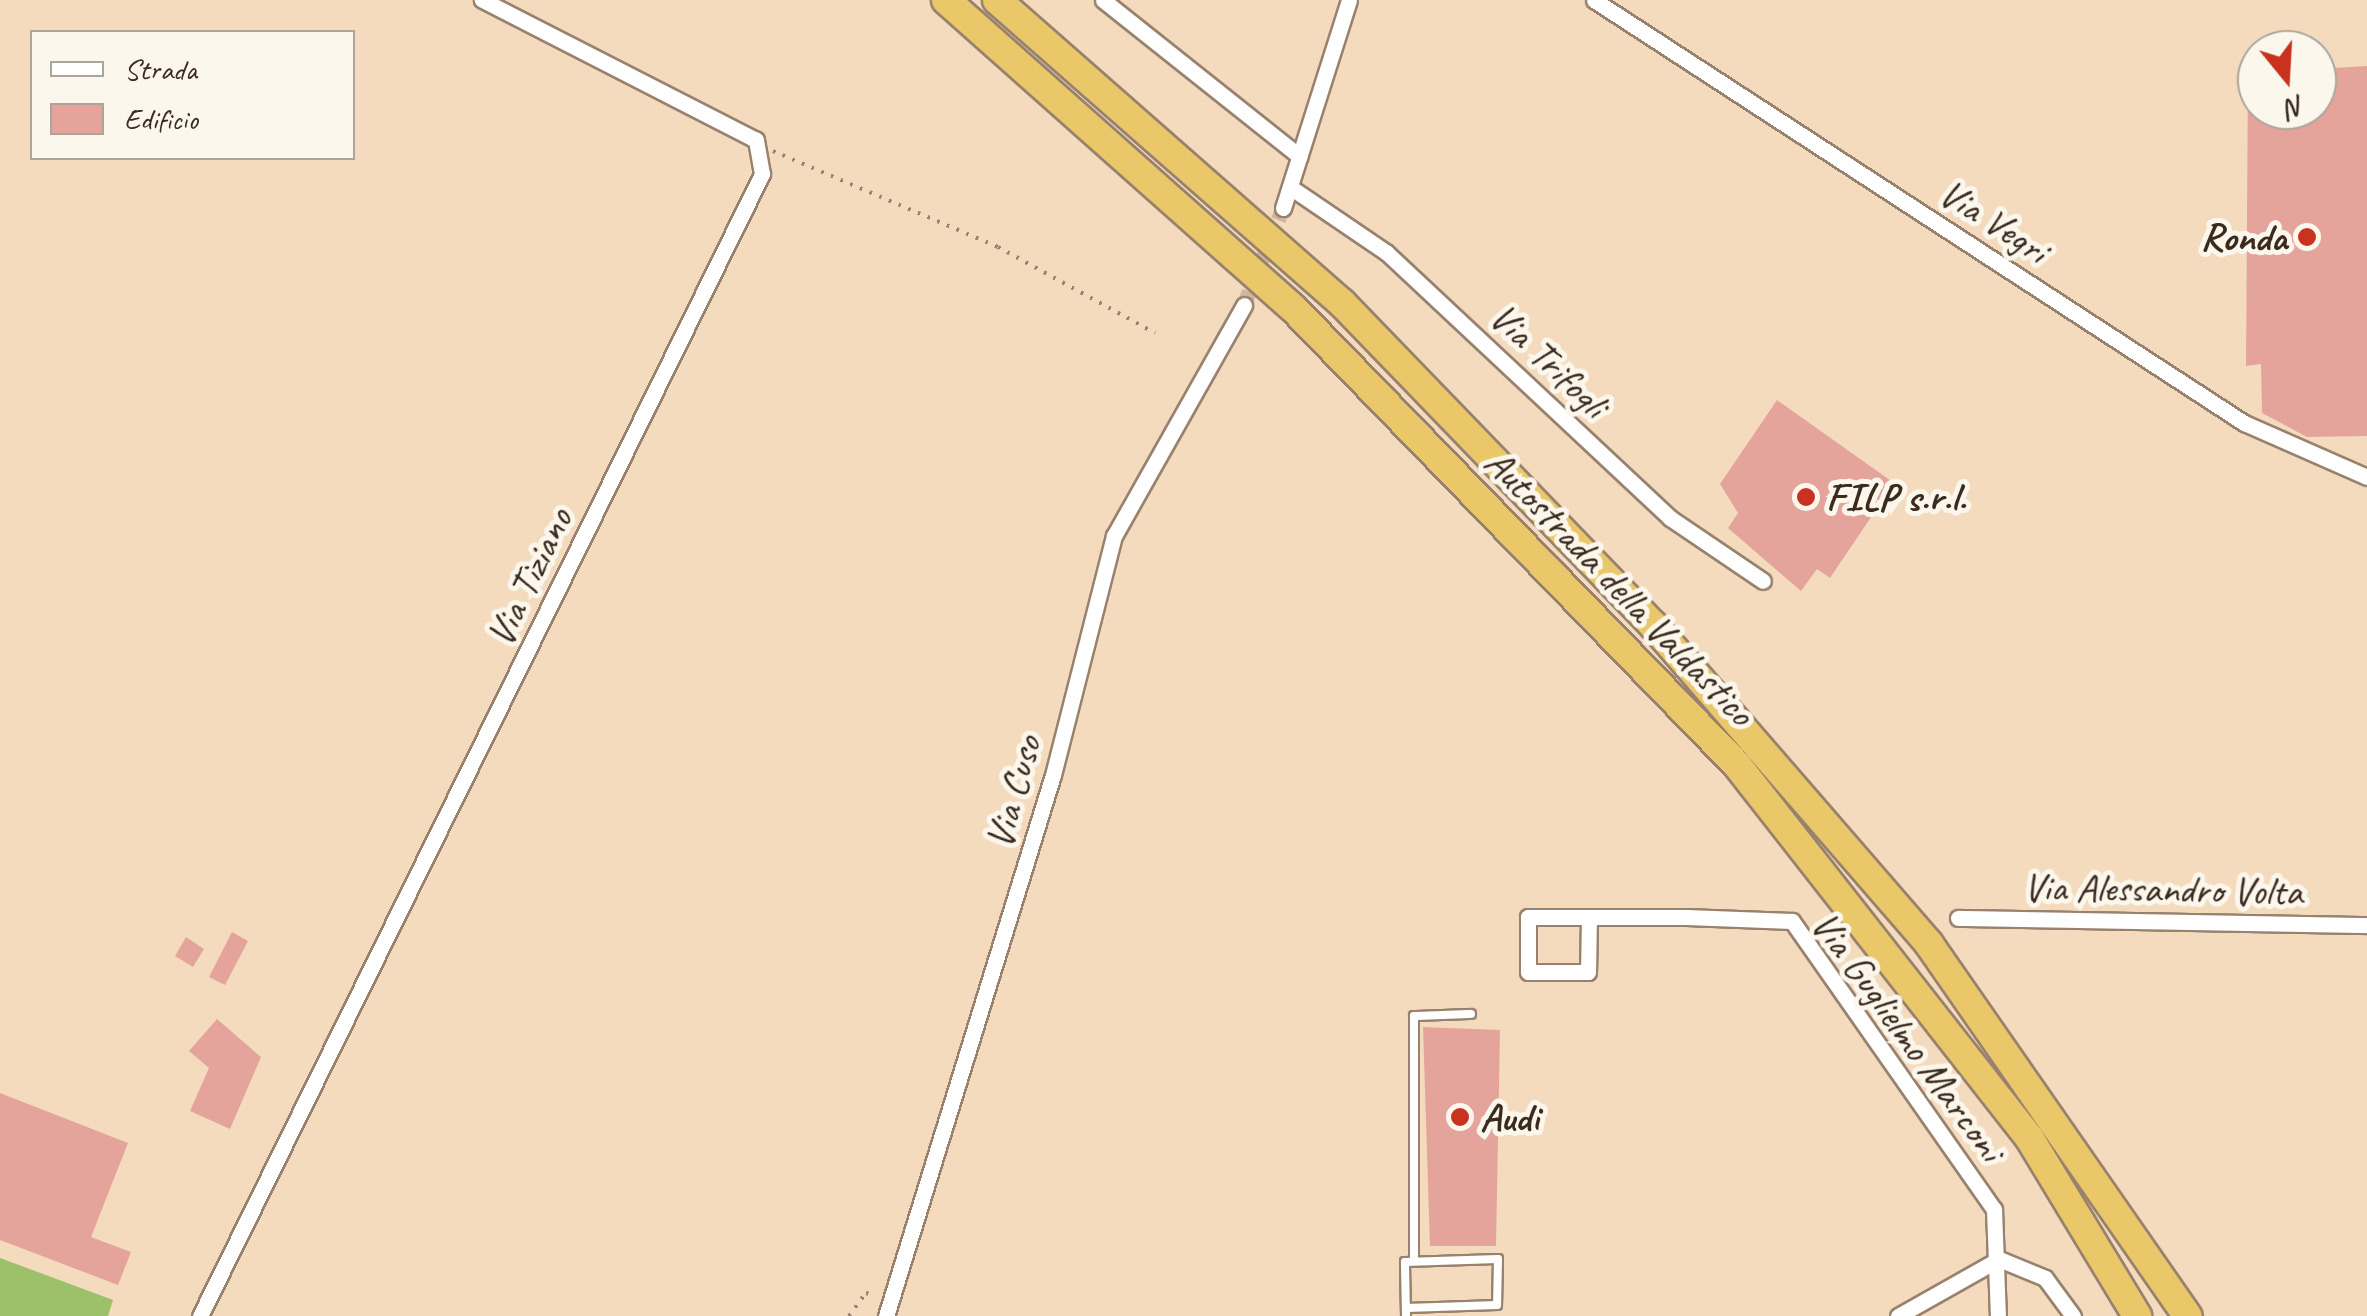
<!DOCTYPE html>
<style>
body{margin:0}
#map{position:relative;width:2367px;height:1316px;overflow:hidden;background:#f4dbbe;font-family:Caveat,sans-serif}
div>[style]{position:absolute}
.green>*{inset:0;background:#9dc06a}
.building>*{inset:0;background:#e4a49b}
.street-tunnel>*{height:15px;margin-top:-7.5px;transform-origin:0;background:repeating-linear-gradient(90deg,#cfb89e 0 15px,transparent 0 23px)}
.path>*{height:4px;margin-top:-2px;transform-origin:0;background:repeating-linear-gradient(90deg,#98826e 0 2.5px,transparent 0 10.5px)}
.roads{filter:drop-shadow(2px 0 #98826e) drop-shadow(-2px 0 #98826e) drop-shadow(0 2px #98826e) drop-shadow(0 -2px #98826e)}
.lane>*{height:8px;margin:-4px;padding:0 4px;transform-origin:4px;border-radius:4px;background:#fff}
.street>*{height:15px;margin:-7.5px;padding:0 7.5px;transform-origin:7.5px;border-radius:7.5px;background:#fff}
.highway>*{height:28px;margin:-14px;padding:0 14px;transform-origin:14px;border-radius:14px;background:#eac769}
.dots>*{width:28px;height:28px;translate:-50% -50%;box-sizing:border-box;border:5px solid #fbf7ec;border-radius:50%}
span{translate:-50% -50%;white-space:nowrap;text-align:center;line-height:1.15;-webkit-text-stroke:10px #fbf7ec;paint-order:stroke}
.street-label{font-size:40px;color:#3b2a1e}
.poi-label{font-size:40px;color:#3b2a1e;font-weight:700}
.right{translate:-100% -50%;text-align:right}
.left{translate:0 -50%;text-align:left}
.legend{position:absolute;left:30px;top:30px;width:325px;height:130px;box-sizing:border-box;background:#fbf7ec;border:2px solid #aea59a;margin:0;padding:12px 18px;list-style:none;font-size:30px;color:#3b2a1e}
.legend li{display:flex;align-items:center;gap:20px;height:50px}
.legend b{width:50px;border:2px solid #aea59a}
.north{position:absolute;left:2237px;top:30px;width:100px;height:100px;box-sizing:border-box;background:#fbf7ec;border:2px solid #aea59a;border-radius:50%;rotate:162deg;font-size:28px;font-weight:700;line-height:40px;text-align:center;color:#3b2a1e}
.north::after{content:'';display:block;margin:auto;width:35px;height:45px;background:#c8321e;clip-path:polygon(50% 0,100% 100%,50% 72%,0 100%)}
</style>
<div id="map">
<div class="green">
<i style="clip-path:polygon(0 1258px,113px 1300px,108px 1316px,0 1316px)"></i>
</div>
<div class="building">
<i style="clip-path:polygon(2367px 66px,2367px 436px,2307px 437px,2262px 413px,2261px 364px,2246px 366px,2248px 72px,2257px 72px,2257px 110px,2317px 110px,2317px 69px)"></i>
<i style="clip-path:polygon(1777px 400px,1894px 483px,1830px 578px,1817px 569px,1801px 591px,1728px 528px,1738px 513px,1720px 484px)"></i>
<i style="clip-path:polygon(232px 932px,248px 941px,225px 985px,209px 977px)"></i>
<i style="clip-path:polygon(186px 937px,204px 949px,193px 967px,175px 956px)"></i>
<i style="clip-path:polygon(217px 1019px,261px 1057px,230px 1129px,190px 1111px,209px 1068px,189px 1051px)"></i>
<i style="clip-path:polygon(1423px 1027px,1500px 1030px,1496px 1246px,1430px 1246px)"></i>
<i style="clip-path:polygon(0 1093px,128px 1143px,91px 1237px,131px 1252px,118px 1285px,0 1240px)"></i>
</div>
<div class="street-tunnel">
<i style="left:1244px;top:305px;width:105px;rotate:-68.1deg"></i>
</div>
<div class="path">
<i style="left:773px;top:151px;width:245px;rotate:23.1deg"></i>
<i style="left:998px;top:247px;width:179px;rotate:28.7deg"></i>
<i style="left:849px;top:1316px;width:29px;rotate:-54deg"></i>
<i style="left:866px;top:1293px;width:10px;rotate:17deg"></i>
</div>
<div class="roads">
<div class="lane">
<i style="left:1414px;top:1261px;width:245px;rotate:-90deg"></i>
<i style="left:1414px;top:1016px;width:57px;rotate:-2deg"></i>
<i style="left:1406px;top:1316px;width:54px;rotate:-91.1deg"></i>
<i style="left:1405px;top:1262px;width:93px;rotate:-1.8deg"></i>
<i style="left:1498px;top:1259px;width:46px;rotate:91.2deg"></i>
<i style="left:1497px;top:1305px;width:91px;rotate:178.1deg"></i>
</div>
<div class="street">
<i style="left:1103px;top:0;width:251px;rotate:38.5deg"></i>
<i style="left:1594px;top:0;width:776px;rotate:33.05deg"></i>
<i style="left:2244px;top:423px;width:134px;rotate:23.7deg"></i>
<i style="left:1290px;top:187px;width:117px;rotate:34.2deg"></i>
<i style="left:1387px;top:253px;width:388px;rotate:43.1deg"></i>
<i style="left:1670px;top:518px;width:112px;rotate:34.1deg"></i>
<i style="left:1283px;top:208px;width:218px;rotate:-72.4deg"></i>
<i style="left:1589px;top:917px;width:55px;rotate:91deg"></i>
<i style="left:1588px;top:972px;width:60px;rotate:180deg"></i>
<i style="left:1528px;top:972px;width:55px;rotate:-90deg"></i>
<i style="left:1528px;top:917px;width:158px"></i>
<i style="left:1686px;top:917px;width:106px;rotate:2.2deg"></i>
<i style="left:1792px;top:921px;width:352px;rotate:55deg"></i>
<i style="left:1994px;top:1209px;width:107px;rotate:87.9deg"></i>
<i style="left:1958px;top:918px;width:409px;rotate:1deg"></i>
<i style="left:1999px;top:1259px;width:50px;rotate:22.4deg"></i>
<i style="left:2045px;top:1278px;width:47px;rotate:53.6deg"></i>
<i style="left:200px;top:1316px;width:1273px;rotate:-63.8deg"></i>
<i style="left:762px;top:174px;width:35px;rotate:-100deg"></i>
<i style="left:756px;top:140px;width:308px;rotate:-152.9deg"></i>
<i style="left:886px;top:1316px;width:566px;rotate:-72.85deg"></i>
<i style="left:1053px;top:775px;width:247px;rotate:-75.7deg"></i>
<i style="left:1114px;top:536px;width:265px;rotate:-60.6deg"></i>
<i style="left:1898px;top:1316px;width:116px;rotate:-29.4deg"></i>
</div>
<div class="highway">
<i style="left:946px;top:0;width:463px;rotate:41.6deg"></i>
<i style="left:1292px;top:307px;width:639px;rotate:45.82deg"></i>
<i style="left:1737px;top:765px;width:475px;rotate:51.9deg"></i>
<i style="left:2030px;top:1139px;width:207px;rotate:58.8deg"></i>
<i style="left:997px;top:0;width:459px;rotate:41.3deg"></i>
<i style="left:1342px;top:303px;width:448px;rotate:46deg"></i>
<i style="left:1653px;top:625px;width:422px;rotate:49.1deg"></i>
<i style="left:1929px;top:944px;width:453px;rotate:55.2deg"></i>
</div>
</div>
<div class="dots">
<i style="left:2307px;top:237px;background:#c8321e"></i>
<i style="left:1806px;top:497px;background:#c8321e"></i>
<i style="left:1460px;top:1117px;background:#c8321e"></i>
</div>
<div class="street-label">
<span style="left:1994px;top:221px;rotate:33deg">Via Vegri</span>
<span style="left:1549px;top:360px;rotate:44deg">Via Trifogli</span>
<span style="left:529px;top:577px;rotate:-64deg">Via Tiziano</span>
<span style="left:1620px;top:587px;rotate:46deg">Autostrada della Valdastico</span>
<span style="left:1013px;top:792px;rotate:-74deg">Via Cuso</span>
<span style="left:2163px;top:889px;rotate:1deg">Via Alessandro Volta</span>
<span style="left:1908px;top:1036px;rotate:54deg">Via Guglielmo Marconi</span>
</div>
<div class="poi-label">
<span class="right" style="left:2287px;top:237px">Ronda</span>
<span class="left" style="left:1826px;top:497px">FILP s.r.l.</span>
<span class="left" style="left:1480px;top:1117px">Audi</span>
</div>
<ul class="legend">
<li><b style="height:12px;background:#fff"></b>Strada</li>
<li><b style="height:28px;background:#e4a49b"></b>Edificio</li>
</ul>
<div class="north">N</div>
</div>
